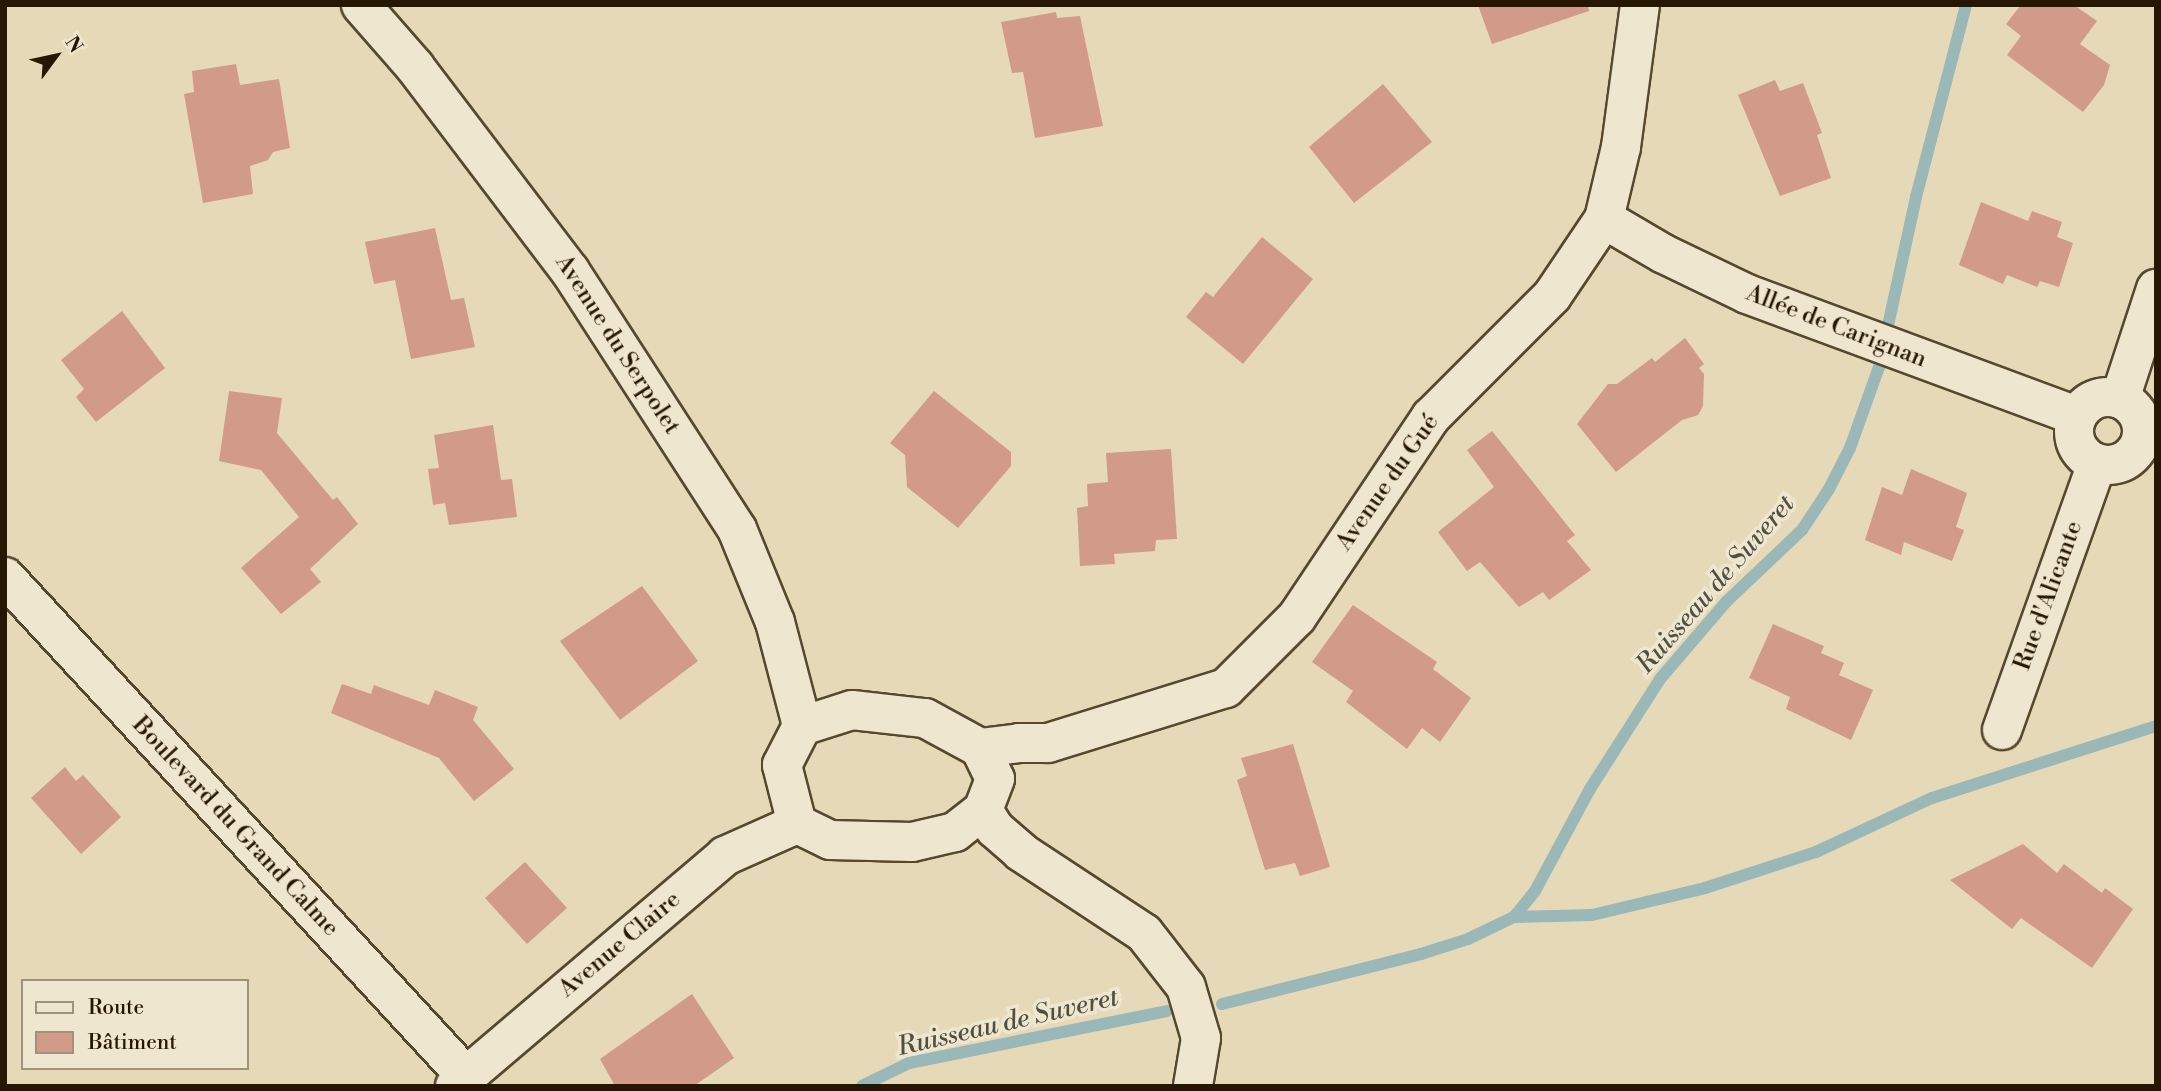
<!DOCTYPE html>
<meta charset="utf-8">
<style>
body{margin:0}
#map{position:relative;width:2161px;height:1091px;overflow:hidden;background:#e6d9b7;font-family:"Libre Bodoni",serif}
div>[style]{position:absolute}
.stream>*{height:12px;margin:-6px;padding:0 6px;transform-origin:6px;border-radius:6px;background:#9ab8b8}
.building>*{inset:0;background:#d29a89}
.roads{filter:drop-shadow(2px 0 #56482f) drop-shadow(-2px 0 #56482f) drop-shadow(0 2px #56482f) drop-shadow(0 -2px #56482f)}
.street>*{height:38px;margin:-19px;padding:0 19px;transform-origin:19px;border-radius:19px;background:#efe6d0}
.street>.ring{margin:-19px;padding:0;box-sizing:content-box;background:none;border:38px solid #efe6d0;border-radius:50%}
span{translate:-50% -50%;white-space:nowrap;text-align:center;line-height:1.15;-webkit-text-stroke:7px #efe6d0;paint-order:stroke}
.street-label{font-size:24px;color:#261702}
.water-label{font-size:26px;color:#4f4f42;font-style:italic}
.frame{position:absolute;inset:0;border:7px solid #261702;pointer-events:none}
.legend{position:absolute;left:21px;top:979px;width:228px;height:91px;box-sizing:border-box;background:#efe6d0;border:2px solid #9f937e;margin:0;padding:9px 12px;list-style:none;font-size:21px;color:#261702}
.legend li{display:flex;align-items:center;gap:14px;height:35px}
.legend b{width:35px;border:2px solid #9f937e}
.north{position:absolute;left:21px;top:21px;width:70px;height:70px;-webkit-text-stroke:5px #efe6d0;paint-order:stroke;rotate:57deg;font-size:19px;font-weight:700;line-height:28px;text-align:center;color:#261702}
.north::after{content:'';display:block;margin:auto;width:24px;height:32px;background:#261702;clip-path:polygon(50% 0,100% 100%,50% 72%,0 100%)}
</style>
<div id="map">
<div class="stream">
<i style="left:1514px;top:917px;width:78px;rotate:-1.5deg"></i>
<i style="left:1592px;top:915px;width:116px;rotate:-13.4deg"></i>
<i style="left:1705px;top:888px;width:117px;rotate:-18deg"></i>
<i style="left:1816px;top:852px;width:128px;rotate:-25deg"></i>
<i style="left:1932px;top:798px;width:235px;rotate:-17.8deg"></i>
<i style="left:1222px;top:1004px;width:205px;rotate:-14.1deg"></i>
<i style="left:1421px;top:954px;width:49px;rotate:-17.7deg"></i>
<i style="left:1468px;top:939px;width:51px;rotate:-25.6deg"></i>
<i style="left:1514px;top:917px;width:33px;rotate:-51deg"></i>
<i style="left:1535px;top:891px;width:116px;rotate:-61.7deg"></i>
<i style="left:1590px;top:789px;width:130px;rotate:-57.5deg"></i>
<i style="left:1660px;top:679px;width:101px;rotate:-49.4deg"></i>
<i style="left:1726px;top:602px;width:105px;rotate:-43.5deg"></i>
<i style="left:1802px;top:530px;width:49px;rotate:-56.6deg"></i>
<i style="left:1829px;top:489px;width:46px;rotate:-62.9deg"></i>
<i style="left:1850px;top:448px;width:86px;rotate:-70.3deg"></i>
<i style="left:1879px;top:367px;width:174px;rotate:-77.7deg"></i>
<i style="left:1916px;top:197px;width:198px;rotate:-75.4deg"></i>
<i style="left:862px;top:1086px;width:52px;rotate:-26.1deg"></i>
<i style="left:909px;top:1063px;width:263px;rotate:-11.4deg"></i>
</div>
<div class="building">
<i style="clip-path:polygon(1478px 5px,1588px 5px,1589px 11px,1492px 44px)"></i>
<i style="clip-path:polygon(2021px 5px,2074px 5px,2097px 21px,2080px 44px,2110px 65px,2104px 85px,2083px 112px,2007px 55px,2021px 36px,2006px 24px)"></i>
<i style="clip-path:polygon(1056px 12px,1057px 18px,1080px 16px,1103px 126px,1035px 138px,1023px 72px,1012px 73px,1001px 22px)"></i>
<i style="clip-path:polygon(236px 64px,240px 85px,279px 79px,290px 148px,273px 152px,268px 160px,250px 166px,253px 194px,203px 203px,184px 94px,194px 92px,192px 71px)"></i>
<i style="clip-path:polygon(1775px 80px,1780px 91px,1803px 83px,1822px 133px,1817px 135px,1831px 178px,1780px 196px,1738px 95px)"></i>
<i style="clip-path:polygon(1383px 84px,1432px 142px,1354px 203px,1309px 147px)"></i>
<i style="clip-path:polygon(1981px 202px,2028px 221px,2032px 211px,2062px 222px,2057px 237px,2073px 243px,2059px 287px,2040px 281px,2037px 287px,2007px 275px,2003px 284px,1959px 265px)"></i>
<i style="clip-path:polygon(435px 228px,451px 300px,464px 298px,475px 347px,411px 359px,395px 280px,374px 284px,365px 242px)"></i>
<i style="clip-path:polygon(1262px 237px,1313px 279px,1243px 364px,1186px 317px,1206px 292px,1213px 297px)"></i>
<i style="clip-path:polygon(122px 311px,165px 368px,96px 422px,76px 397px,84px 389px,61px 360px)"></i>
<i style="clip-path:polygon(1685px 338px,1704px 364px,1699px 368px,1704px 374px,1703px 406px,1698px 415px,1682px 420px,1616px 472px,1577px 424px,1608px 384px,1617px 384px,1652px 358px,1655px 362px)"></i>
<i style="clip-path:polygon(229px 391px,282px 398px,277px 433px,333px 500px,337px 497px,358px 524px,310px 569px,321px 582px,281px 614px,241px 568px,299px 517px,261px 470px,219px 461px)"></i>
<i style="clip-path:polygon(934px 391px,1011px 452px,1011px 466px,958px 528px,907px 487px,905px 455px,890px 443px)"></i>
<i style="clip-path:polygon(493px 425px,501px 480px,512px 479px,517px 517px,449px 525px,445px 503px,433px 505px,428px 469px,439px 468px,434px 435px)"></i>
<i style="clip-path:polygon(1492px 431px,1575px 535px,1567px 541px,1591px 570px,1549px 600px,1543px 592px,1519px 607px,1480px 562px,1467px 571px,1438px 532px,1494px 487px,1467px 450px)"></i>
<i style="clip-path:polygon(1171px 449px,1177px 539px,1156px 540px,1155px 551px,1114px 554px,1115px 564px,1080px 566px,1077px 508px,1088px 506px,1087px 484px,1108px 482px,1106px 453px)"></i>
<i style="clip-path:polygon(1911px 469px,1967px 493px,1956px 527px,1964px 530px,1952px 561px,1904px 542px,1901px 555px,1865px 540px,1882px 487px,1902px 495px)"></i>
<i style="clip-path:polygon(642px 586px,698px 661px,620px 720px,560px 641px)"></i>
<i style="clip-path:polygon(1353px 605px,1437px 662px,1433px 669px,1471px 698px,1440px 742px,1422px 728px,1407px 749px,1346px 702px,1353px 691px,1312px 662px)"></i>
<i style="clip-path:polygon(1773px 624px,1824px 646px,1821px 653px,1844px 663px,1839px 675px,1873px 690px,1851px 740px,1786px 709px,1790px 697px,1749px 678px)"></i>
<i style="clip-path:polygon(342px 684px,371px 694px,374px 685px,429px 705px,435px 690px,478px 707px,473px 720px,514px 769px,474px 801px,439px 758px,331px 713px)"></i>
<i style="clip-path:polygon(1293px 744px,1330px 867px,1300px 876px,1295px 863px,1265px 870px,1237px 780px,1247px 776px,1241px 758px)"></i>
<i style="clip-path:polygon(65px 767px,76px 781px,83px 775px,121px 817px,81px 854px,31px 798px)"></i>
<i style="clip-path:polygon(2023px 844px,2057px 873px,2064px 864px,2102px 893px,2105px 888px,2133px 909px,2092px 968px,2021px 918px,2012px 929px,1950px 880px)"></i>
<i style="clip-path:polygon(525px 862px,567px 908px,527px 944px,485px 898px)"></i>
<i style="clip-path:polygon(692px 994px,734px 1058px,694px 1086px,615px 1086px,600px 1059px)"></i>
</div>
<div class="roads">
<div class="street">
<i style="left:361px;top:5px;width:82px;rotate:48.9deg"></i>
<i style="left:415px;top:67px;width:256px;rotate:52.8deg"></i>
<i style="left:570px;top:271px;width:307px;rotate:57.1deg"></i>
<i style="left:737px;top:529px;width:100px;rotate:67.8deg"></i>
<i style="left:775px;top:622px;width:107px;rotate:75.4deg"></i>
<i style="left:1604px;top:219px;width:69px;rotate:30.3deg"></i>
<i style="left:1664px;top:254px;width:92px;rotate:25.7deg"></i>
<i style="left:1747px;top:294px;width:352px;rotate:20.3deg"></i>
<i class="ring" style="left:2074px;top:397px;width:30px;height:30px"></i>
<i style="left:2120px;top:399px;width:116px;rotate:-71.9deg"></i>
<i style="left:5px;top:577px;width:679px;rotate:47.27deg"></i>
<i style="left:852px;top:710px;width:73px;rotate:6.3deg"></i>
<i style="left:925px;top:718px;width:63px;rotate:28.6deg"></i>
<i style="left:980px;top:748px;width:34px;rotate:64deg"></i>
<i style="left:995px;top:779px;width:33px;rotate:111deg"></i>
<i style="left:983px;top:810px;width:36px;rotate:142deg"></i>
<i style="left:955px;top:832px;width:44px;rotate:166.9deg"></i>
<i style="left:912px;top:842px;width:82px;rotate:-178.6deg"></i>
<i style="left:830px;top:840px;width:37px;rotate:-154deg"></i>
<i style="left:797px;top:824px;width:61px;rotate:-104.3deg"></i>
<i style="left:782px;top:765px;width:44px;rotate:-62.9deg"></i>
<i style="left:802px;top:726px;width:52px;rotate:-17.7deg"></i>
<i style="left:2002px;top:730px;width:283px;rotate:-70.4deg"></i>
<i style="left:980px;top:748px;width:39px;rotate:-7deg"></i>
<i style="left:1019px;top:743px;width:29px"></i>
<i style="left:1048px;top:743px;width:186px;rotate:-17.2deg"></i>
<i style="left:1226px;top:688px;width:100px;rotate:-45deg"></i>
<i style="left:1297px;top:617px;width:241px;rotate:-56.2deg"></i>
<i style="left:1431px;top:417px;width:171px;rotate:-45deg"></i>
<i style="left:1552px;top:296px;width:93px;rotate:-56deg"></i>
<i style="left:1604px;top:219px;width:74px;rotate:-76.7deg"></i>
<i style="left:1621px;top:147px;width:143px;rotate:-82.4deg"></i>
<i style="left:983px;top:810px;width:22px;rotate:58deg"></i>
<i style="left:995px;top:829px;width:35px;rotate:41deg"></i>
<i style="left:1021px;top:852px;width:147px;rotate:33.4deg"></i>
<i style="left:1144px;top:933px;width:68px;rotate:52.1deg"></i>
<i style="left:1186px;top:987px;width:53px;rotate:73.6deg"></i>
<i style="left:1201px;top:1038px;width:49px;rotate:99.5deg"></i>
<i style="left:455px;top:1086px;width:355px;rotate:-40.4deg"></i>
<i style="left:725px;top:856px;width:79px;rotate:-24deg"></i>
</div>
</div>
<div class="street-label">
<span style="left:1836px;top:327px;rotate:21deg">Allée de Carignan</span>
<span style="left:617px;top:345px;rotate:57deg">Avenue du Serpolet</span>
<span style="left:1388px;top:483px;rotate:-55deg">Avenue du Gué</span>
<span style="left:2049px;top:596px;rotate:-70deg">Rue d'Alicante</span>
<span style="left:235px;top:827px;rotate:47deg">Boulevard du Grand Calme</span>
<span style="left:620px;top:945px;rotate:-40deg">Avenue Claire</span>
</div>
<div class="water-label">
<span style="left:1716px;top:585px;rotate:-49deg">Ruisseau de Suveret</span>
<span style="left:1008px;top:1023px;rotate:-13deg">Ruisseau de Suveret</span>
</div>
<div class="frame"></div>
<ul class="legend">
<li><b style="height:9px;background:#efe6d0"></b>Route</li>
<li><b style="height:19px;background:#d29a89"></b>Bâtiment</li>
</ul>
<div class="north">N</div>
</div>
